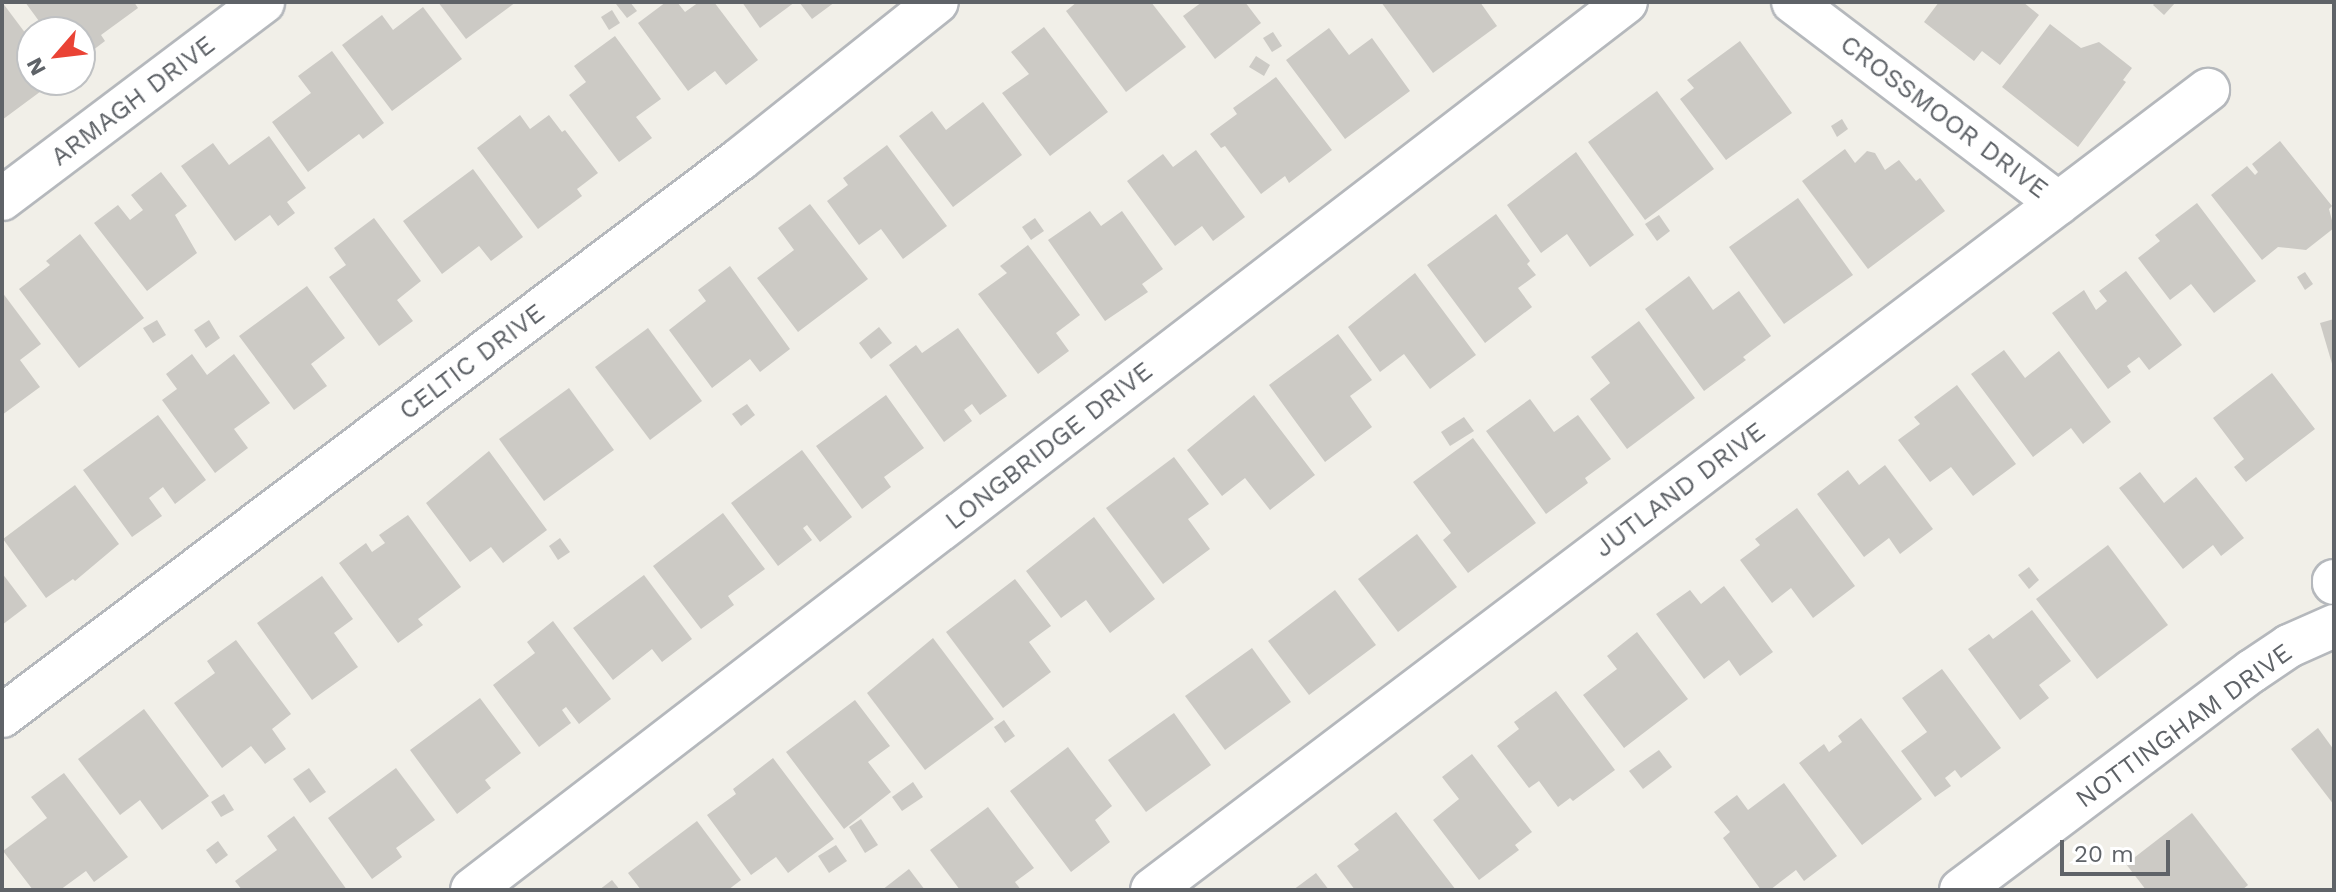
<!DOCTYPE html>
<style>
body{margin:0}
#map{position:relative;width:2336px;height:892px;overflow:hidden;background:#f1efe8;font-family:"Work Sans",sans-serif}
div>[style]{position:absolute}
.building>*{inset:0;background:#cccac5}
.roads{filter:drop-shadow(2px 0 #b5b8bc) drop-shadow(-2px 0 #b5b8bc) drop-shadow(0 2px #b5b8bc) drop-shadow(0 -2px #b5b8bc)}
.minor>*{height:42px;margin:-21px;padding:0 21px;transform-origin:21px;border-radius:21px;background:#fff}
span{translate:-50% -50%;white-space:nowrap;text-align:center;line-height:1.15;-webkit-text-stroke:6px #fff;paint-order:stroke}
.street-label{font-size:26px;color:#5f6368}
.frame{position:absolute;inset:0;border:4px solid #5f6368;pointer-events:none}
.north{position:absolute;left:16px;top:16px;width:80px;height:80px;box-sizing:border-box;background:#fff;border:2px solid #bfc1c3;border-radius:50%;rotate:242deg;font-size:22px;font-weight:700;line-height:32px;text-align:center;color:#5f6368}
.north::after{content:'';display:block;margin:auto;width:28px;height:36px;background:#ea4335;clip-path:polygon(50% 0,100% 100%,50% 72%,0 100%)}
.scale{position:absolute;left:2060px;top:840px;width:110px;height:36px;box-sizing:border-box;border:4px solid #5f6368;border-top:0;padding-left:10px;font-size:24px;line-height:28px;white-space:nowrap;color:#5f6368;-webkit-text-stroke:6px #fff;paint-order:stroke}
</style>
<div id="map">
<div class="building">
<i style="clip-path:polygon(2px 2px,32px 42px,32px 80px,56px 80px,2px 120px)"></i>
<i style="clip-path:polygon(25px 2px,134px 2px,138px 8px,101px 35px,105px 41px,80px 60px,80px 32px,47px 32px)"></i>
<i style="clip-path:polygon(438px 2px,516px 2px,466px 39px)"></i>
<i style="clip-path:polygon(630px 2px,637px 11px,627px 18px,616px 4px)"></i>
<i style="clip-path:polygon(666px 2px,677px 2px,685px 12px,699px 2px,714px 2px,758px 60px,726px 85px,715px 71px,688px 91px,638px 23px)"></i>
<i style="clip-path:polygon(742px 2px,795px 2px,760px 28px)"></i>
<i style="clip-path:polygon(799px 2px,835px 2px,812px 19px)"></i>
<i style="clip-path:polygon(1077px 2px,1151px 2px,1186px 47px,1126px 92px,1066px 11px)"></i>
<i style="clip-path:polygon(1202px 2px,1245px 2px,1261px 23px,1215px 59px,1183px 16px)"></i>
<i style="clip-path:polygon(1381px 2px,1480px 2px,1497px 26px,1433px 73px)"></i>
<i style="clip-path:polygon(1939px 2px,2023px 2px,2039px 15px,2000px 65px,1982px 51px,1974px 61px,1924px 22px)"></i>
<i style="clip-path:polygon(2156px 2px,2176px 2px,2164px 15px,2153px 5px)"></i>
<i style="clip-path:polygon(423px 7px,462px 59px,392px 111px,342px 45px,382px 15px,393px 30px)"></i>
<i style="clip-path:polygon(612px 10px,620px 23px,609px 30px,601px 17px)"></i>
<i style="clip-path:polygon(2050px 24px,2081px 48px,2099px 42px,2132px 68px,2123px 80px,2126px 82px,2078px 147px,2002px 87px)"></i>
<i style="clip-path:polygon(1044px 27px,1108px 112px,1050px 156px,1002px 93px,1029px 74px,1011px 52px)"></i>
<i style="clip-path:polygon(1329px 28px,1349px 55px,1372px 38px,1410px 91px,1345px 139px,1286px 60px)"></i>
<i style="clip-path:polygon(1273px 32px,1282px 46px,1272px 52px,1263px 38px)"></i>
<i style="clip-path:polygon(615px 36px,661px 99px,636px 117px,652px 138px,619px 162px,569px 95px,586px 82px,574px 66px)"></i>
<i style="clip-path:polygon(1740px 41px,1792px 113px,1726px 160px,1680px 99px,1694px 88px,1687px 80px)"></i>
<i style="clip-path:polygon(332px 51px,384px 123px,363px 139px,359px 134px,308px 172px,272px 122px,311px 93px,298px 76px)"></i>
<i style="clip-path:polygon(1256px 56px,1270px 65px,1264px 76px,1249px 67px)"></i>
<i style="clip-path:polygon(1276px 77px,1332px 150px,1289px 183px,1285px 176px,1261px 194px,1225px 146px,1221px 148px,1210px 134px,1237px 114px,1233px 108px)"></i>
<i style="clip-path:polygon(1657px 91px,1714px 169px,1645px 220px,1588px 142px)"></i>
<i style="clip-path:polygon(983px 102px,1022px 155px,953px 207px,899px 136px,932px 111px,946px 130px)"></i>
<i style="clip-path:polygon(520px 115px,530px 129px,549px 115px,562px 132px,565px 130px,598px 173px,577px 189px,582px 196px,538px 229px,477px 148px)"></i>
<i style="clip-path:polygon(1842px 119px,1848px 129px,1837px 137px,1831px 126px)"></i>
<i style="clip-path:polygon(269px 136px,306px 188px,287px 202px,295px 213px,278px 226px,270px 215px,235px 241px,181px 166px,213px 143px,229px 165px)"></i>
<i style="clip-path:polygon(2280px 141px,2332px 206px,2329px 209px,2334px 228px,2306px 250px,2278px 247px,2262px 260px,2211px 195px,2247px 166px,2255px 175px,2258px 172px,2252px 164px)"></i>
<i style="clip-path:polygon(887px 145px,947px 226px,903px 259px,881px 229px,859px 245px,827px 201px,848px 185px,843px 178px)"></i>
<i style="clip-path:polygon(1845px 149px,1855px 163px,1867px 151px,1875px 153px,1885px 170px,1899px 160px,1916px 181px,1920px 178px,1945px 211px,1868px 269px,1802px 181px)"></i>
<i style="clip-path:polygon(1196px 150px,1245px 217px,1213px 241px,1202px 226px,1175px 246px,1127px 181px,1163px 154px,1173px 167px)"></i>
<i style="clip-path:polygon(1576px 152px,1634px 235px,1590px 267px,1567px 234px,1541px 253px,1507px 205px)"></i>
<i style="clip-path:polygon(473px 169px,523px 237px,491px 261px,479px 246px,442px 274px,403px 221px)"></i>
<i style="clip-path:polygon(161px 172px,187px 206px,175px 215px,197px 253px,147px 291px,94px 223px,118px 205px,130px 220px,143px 210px,131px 195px)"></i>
<i style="clip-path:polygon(1798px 198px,1853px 275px,1784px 324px,1729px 247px)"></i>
<i style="clip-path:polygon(2197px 203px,2256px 281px,2214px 313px,2191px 284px,2170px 300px,2138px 258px,2160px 241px,2155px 235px)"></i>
<i style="clip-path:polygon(810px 204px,868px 279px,798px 332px,757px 278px,794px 250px,778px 228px)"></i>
<i style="clip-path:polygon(1090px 211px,1101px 226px,1122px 211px,1163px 269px,1142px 284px,1148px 292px,1105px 321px,1048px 240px)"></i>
<i style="clip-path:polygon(1496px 214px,1530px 261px,1527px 264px,1536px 275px,1518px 288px,1532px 307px,1485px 343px,1427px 265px)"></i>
<i style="clip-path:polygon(1659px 215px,1670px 231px,1657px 241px,1645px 224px)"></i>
<i style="clip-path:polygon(374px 218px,421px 281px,397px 300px,413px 321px,379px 346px,329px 277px,346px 265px,334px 248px)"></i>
<i style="clip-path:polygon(1035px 218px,1044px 231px,1031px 240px,1022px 227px)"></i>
<i style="clip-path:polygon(80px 234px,144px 318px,79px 368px,19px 289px,50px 265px,46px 261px)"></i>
<i style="clip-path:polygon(1028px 245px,1080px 315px,1056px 333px,1069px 351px,1038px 374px,978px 294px,1007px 273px,1000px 266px)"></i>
<i style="clip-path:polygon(730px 266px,790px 349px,760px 372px,750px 359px,712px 388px,669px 330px,706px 301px,698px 290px)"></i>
<i style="clip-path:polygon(2126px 271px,2182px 345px,2149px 370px,2139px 357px,2127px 366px,2131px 372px,2108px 389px,2052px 313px,2084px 290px,2096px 310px,2107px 301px,2099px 291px)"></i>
<i style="clip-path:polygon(2305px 272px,2313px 284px,2305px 290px,2297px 277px)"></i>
<i style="clip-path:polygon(1415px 273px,1476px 355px,1430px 389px,1404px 354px,1380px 372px,1348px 327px)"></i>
<i style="clip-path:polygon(1689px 276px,1713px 310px,1739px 291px,1771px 336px,1743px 357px,1746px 360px,1704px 391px,1645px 309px)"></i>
<i style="clip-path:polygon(307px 286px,345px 338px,311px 364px,327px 386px,294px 410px,239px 336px)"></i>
<i style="clip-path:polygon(2px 292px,41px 344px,20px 360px,40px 387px,2px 415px)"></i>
<i style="clip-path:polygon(2334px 319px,2334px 367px,2333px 367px,2320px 323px)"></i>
<i style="clip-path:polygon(157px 320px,166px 335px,153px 343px,143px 328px)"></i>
<i style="clip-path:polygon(209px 320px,220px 338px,206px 348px,194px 330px)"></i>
<i style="clip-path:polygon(1639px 321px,1695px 398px,1627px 449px,1590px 399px,1610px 383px,1591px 357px)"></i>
<i style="clip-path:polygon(879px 327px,892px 343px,871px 359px,859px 343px)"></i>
<i style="clip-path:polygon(648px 328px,702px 401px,650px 440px,595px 367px)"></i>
<i style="clip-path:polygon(958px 328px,1007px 396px,980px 415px,972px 404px,964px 410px,972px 421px,944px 442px,889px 365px,916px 345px,922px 353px)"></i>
<i style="clip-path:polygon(1338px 334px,1372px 380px,1350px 396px,1372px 427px,1325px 462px,1269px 385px)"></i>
<i style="clip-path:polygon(2004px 350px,2025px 378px,2059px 351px,2111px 422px,2083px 444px,2071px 428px,2033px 457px,1971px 374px)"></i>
<i style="clip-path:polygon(192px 354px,207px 375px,234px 354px,270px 403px,234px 429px,248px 448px,215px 473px,162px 400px,177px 389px,166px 374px)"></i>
<i style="clip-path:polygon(2272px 373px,2315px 429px,2246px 482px,2234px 467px,2244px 459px,2213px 418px)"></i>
<i style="clip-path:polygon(1957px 385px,2016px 464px,1973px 496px,1951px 467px,1930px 482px,1898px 440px,1920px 424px,1914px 417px)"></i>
<i style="clip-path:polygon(569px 388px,614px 450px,544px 501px,499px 439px)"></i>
<i style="clip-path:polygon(886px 395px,924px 448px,884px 477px,891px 487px,862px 509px,816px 446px)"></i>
<i style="clip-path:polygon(1254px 395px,1315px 475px,1270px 510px,1245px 478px,1222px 496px,1187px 450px)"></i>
<i style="clip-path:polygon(1530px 399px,1554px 432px,1578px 415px,1611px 459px,1585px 478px,1588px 483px,1546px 514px,1486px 431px)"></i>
<i style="clip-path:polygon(747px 404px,755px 415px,741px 426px,732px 414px)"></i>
<i style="clip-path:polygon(158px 415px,206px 480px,175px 504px,163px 487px,149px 498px,162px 516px,132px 537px,83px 470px)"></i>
<i style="clip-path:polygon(1464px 417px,1474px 431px,1450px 446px,1441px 432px)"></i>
<i style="clip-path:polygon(1473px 438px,1536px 523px,1468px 573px,1443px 540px,1451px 533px,1413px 482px)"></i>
<i style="clip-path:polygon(802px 450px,852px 517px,820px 542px,807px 525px,803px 528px,812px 540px,778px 566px,731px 503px)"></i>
<i style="clip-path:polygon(489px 451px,547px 530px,503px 563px,491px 547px,470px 562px,426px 503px)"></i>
<i style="clip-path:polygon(1174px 457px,1209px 504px,1188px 519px,1210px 549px,1163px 584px,1106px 508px)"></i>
<i style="clip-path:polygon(1885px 465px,1933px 529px,1900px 554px,1889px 538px,1864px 557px,1817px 494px,1848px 470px,1859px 485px)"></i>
<i style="clip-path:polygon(2140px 472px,2164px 503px,2196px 477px,2244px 538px,2221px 556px,2213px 545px,2183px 569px,2119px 488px)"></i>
<i style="clip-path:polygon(75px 485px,119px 544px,75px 581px,73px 579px,46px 598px,3px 539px)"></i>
<i style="clip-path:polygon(1797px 508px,1855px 586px,1813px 618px,1791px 588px,1772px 603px,1740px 560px,1760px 545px,1755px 539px)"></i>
<i style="clip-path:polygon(723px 513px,765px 569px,728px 596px,734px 605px,701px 629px,653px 566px)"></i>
<i style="clip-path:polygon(408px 515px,461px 587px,418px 619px,423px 625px,398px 643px,339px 563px,366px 543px,372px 552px,385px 543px,379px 535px)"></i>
<i style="clip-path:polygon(1094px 517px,1155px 599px,1110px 633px,1086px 600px,1061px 618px,1026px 571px)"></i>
<i style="clip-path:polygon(1417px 534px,1457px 587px,1398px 632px,1358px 579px)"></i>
<i style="clip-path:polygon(560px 538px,570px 552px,558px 560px,549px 546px)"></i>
<i style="clip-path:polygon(2108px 545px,2168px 625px,2097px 679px,2036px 599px)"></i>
<i style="clip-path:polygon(2029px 567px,2039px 580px,2029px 589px,2018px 575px)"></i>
<i style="clip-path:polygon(2px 573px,27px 606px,2px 625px)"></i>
<i style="clip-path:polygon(644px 575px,692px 639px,662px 662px,652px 649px,613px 680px,573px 628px)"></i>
<i style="clip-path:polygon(322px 576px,353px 619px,334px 633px,358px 667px,312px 700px,257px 623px)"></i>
<i style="clip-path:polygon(1015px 579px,1051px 626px,1029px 642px,1051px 672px,1003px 708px,946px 632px)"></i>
<i style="clip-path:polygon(1724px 586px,1773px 652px,1740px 676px,1729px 660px,1704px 679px,1656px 614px,1690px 590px,1701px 604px)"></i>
<i style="clip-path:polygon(1335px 590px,1376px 645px,1309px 695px,1268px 641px)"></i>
<i style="clip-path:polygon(2032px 610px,2071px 661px,2039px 685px,2049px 698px,2020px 720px,1968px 649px,1989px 634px,1993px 639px)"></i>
<i style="clip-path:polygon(553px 621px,611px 699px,579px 724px,566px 707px,562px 710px,571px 723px,539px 747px,493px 685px,535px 653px,527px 642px)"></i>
<i style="clip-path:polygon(1637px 632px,1688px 699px,1624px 748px,1583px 695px,1617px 669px,1607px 656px)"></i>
<i style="clip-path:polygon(933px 638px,994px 719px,925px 770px,867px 693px)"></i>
<i style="clip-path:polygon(236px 640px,291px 714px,272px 729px,286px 749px,265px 764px,251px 746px,222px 768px,174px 703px,215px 673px,207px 661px)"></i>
<i style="clip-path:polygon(1252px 648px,1291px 702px,1225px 750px,1185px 696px)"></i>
<i style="clip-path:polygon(1942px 669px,2001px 748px,1961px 778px,1955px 770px,1945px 778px,1951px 786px,1935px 797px,1901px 751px,1927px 732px,1902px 698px)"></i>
<i style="clip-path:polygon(1556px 691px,1615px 770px,1573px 801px,1570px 798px,1558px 807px,1539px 781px,1529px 788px,1497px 746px,1519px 729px,1514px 722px)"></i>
<i style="clip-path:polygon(480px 698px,521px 753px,485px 780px,491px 788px,457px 814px,410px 750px)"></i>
<i style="clip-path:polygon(855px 700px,890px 746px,868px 762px,891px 792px,844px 829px,786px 752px)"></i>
<i style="clip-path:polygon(144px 709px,209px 796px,162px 830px,140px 800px,120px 815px,78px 759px)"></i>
<i style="clip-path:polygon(1174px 713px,1211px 765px,1146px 812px,1108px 760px)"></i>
<i style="clip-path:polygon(1861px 718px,1922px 799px,1862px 845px,1799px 763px,1824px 744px,1829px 752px,1842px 742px,1838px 736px)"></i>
<i style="clip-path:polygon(1004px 720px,1015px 736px,1005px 743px,994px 727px)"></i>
<i style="clip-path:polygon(2318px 728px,2334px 750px,2334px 805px,2291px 749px)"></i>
<i style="clip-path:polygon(1068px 747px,1112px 806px,1095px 820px,1110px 842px,1071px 872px,1010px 791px)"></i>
<i style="clip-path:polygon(1659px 750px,1672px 767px,1643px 789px,1629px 771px)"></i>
<i style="clip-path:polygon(1472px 754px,1532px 832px,1515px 845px,1519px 850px,1479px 880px,1433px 820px,1459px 799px,1442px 777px)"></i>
<i style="clip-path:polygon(773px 758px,834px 839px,788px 873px,776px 857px,751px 875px,707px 815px,736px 794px,733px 789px)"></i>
<i style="clip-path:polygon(309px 768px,326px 792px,310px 803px,293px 779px)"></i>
<i style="clip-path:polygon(396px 768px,435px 820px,396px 848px,402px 857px,372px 879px,328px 818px)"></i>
<i style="clip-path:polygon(64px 773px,128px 857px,94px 882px,86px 871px,60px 890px,33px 890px,3px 851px,47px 818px,31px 797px)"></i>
<i style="clip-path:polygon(913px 782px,923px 797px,902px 811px,892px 797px)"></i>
<i style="clip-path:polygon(1784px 783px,1837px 856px,1804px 881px,1796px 870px,1770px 890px,1761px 890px,1723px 838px,1730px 832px,1714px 812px,1737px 795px,1748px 810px)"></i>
<i style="clip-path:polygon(224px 794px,234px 810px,221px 817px,211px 802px)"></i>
<i style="clip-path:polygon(988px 807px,1034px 868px,1015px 882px,1021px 890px,960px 890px,930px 850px)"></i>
<i style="clip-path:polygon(1396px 812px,1456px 890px,1355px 890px,1337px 866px,1359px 850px,1354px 844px)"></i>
<i style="clip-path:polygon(2192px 813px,2248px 885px,2242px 890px,2146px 890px,2126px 864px)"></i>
<i style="clip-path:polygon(294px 816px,347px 890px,242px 890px,235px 881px,277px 850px,267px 836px)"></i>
<i style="clip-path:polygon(861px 819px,878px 845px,865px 853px,849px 827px)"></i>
<i style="clip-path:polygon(697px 821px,741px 880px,728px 890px,641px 890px,628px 873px)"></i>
<i style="clip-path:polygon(218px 841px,228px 855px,216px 864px,206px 850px)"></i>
<i style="clip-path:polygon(836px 845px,847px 861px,829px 873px,818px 856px)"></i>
<i style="clip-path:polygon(909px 869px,925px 890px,882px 890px)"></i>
<i style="clip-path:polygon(1316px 873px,1329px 890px,1293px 890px)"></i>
<i style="clip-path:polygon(612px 880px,620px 890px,599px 890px)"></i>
</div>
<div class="roads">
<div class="minor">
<i style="left:1793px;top:2px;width:333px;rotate:37.2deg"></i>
<i style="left:2px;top:199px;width:327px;rotate:-37deg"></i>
<i style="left:2334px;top:581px;width:2px;rotate:90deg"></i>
<i style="left:2px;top:716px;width:923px;rotate:-37.03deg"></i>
<i style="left:739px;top:160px;width:253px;rotate:-38.6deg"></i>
<i style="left:472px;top:890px;width:1456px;rotate:-37.58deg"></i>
<i style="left:1152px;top:890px;width:1325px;rotate:-37.15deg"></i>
<i style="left:1961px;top:890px;width:364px;rotate:-37deg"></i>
<i style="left:2252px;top:671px;width:45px;rotate:-34deg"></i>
<i style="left:2289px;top:646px;width:49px;rotate:-24deg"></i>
</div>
</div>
<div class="street-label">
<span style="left:133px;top:101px;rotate:-37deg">ARMAGH DRIVE</span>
<span style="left:1944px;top:117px;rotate:37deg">CROSSMOOR DRIVE</span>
<span style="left:472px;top:362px;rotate:-37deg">CELTIC DRIVE</span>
<span style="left:1049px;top:446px;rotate:-38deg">LONGBRIDGE DRIVE</span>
<span style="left:1680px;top:490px;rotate:-37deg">JUTLAND DRIVE</span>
<span style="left:2184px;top:726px;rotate:-36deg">NOTTINGHAM DRIVE</span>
</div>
<div class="frame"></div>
<div class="north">N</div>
<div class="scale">20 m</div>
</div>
